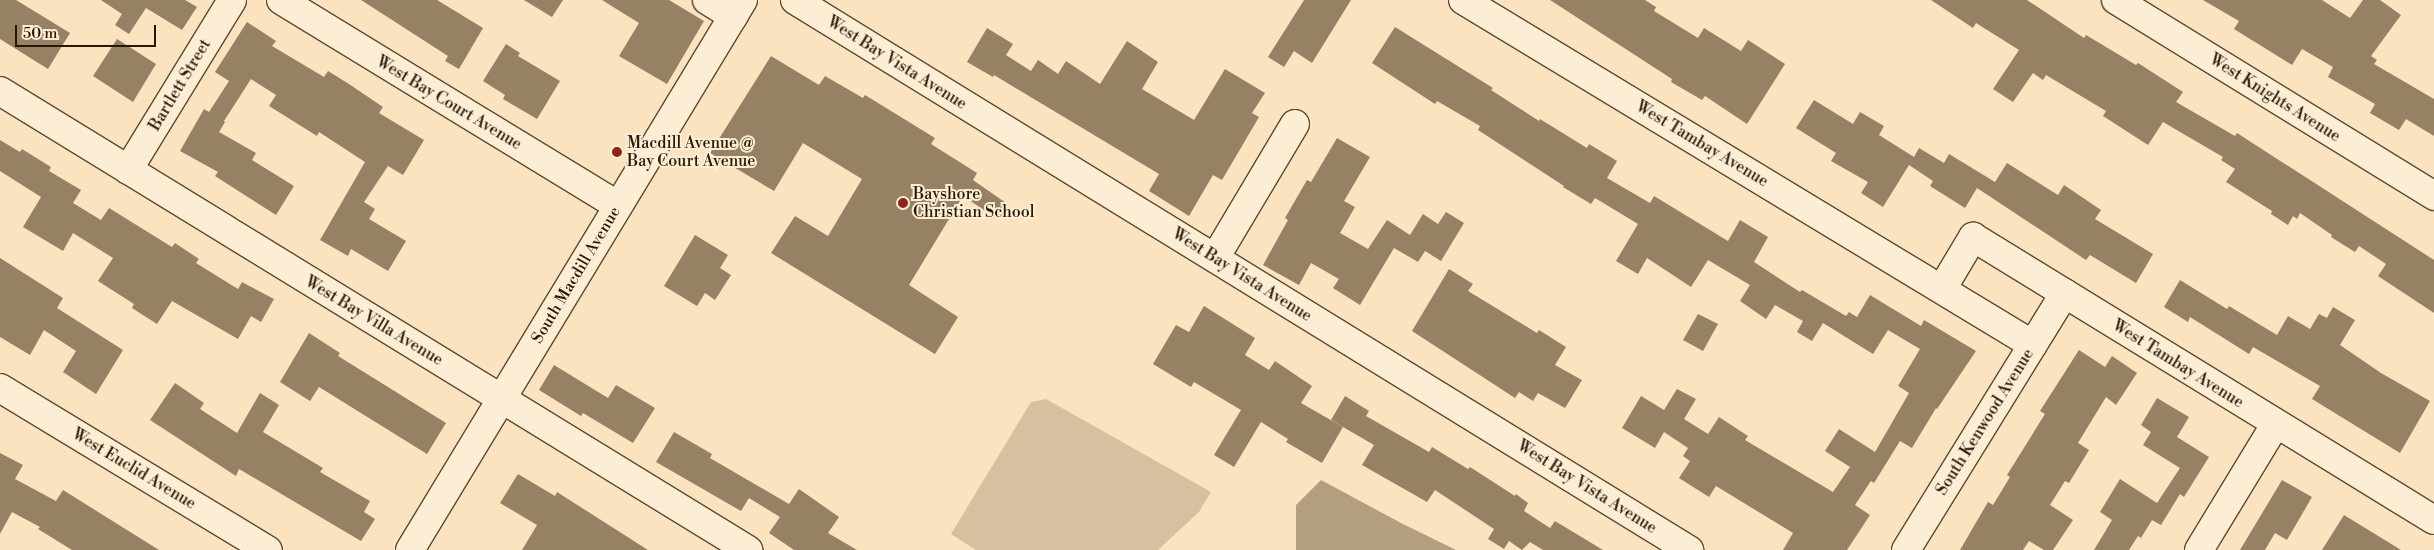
<!DOCTYPE html>
<style>
body{margin:0}
#map{position:relative;width:2434px;height:550px;overflow:hidden;background:#fbe3bf;font-family:"Libre Bodoni",serif}
div>[style]{position:absolute}
.green>*{inset:0;background:#d7c09f}
.water>*{inset:0;background:#b39e7f}
.building>*{inset:0;background:#968165}
.roads{filter:drop-shadow(1px 0 #5d4a33) drop-shadow(-1px 0 #5d4a33) drop-shadow(0 1px #5d4a33) drop-shadow(0 -1px #5d4a33)}
.minor>*{height:28px;margin:-14px;padding:0 14px;transform-origin:14px;border-radius:14px;background:#fcedd5}
.dots>*{width:14px;height:14px;translate:-50% -50%;box-sizing:border-box;border:2px solid #fcedd5;border-radius:50%}
span{translate:-50% -50%;white-space:nowrap;text-align:center;line-height:1.15;-webkit-text-stroke:4px #fcedd5;paint-order:stroke}
.street-label{font-size:16px;color:#281704}
.poi-label{font-size:16px;color:#281704}
.left{translate:0 -50%;text-align:left}
.scale{position:absolute;left:15px;top:25px;width:141px;height:22px;box-sizing:border-box;border:2px solid #281704;border-top:0;padding-left:6px;font-size:15px;line-height:18px;white-space:nowrap;color:#281704;-webkit-text-stroke:4px #fcedd5;paint-order:stroke}
</style>
<div id="map">
<div class="green">
<i style="clip-path:polygon(1046px 399px,1211px 492px,1199px 512px,1158px 550px,976px 550px,951px 534px,1031px 402px)"></i>
</div>
<div class="water">
<i style="clip-path:polygon(1321px 480px,1401px 523px,1456px 550px,1296px 550px,1296px 505px)"></i>
</div>
<div class="building">
<i style="clip-path:polygon(0 0,16px 0,70px 33px,48px 69px,0 39px)"></i>
<i style="clip-path:polygon(101px 0,185px 0,197px 7px,182px 30px,146px 8px,129px 34px,115px 25px,122px 14px)"></i>
<i style="clip-path:polygon(361px 0,437px 0,483px 28px,459px 69px,445px 61px,448px 56px)"></i>
<i style="clip-path:polygon(524px 0,563px 0,552px 17px)"></i>
<i style="clip-path:polygon(602px 0,669px 0,704px 21px,667px 84px,619px 56px,639px 23px)"></i>
<i style="clip-path:polygon(1304px 0,1351px 0,1312px 63px,1294px 51px,1284px 67px,1268px 57px)"></i>
<i style="clip-path:polygon(1550px 0,1645px 0,1656px 7px,1654px 11px,1698px 38px,1704px 28px,1741px 51px,1748px 40px,1785px 64px,1747px 124px,1705px 96px,1702px 100px,1671px 82px,1672px 79px)"></i>
<i style="clip-path:polygon(1931px 0,2027px 0,2084px 38px,2086px 35px,2136px 65px,2138px 63px,2183px 92px,2176px 102px,2235px 136px,2237px 133px,2434px 260px,2434px 313px,2378px 276px,2386px 264px,2359px 246px,2355px 252px,2331px 237px,2332px 235px,2300px 213px,2297px 219px,2293px 216px,2288px 225px,2271px 214px,2272px 211px,2226px 182px,2235px 169px,2221px 160px,2223px 157px,2163px 122px,2148px 145px,2103px 116px,2106px 111px,2046px 75px,2043px 80px,2033px 73px,2013px 102px,1993px 89px,2019px 50px,1976px 23px,1973px 28px)"></i>
<i style="clip-path:polygon(2203px 0,2322px 0,2350px 18px,2363px 0,2380px 0,2401px 15px,2371px 56px,2377px 60px,2374px 64px,2434px 99px,2434px 136px,2406px 119px,2399px 130px,2370px 113px,2375px 104px,2328px 77px,2333px 67px,2302px 49px,2292px 65px,2234px 29px,2239px 21px)"></i>
<i style="clip-path:polygon(247px 22px,276px 41px,272px 46px,324px 77px,328px 71px,349px 84px,383px 107px,379px 113px,424px 140px,403px 175px,388px 166px,364px 202px,375px 209px,369px 219px,406px 241px,388px 271px,351px 249px,348px 256px,320px 240px,365px 162px,319px 132px,317px 136px,269px 106px,276px 95px,251px 79px,224px 121px,225px 122px,219px 132px,256px 153px,252px 160px,294px 186px,276px 215px,215px 176px,218px 172px,180px 151px,204px 109px,209px 112px,229px 81px,215px 72px)"></i>
<i style="clip-path:polygon(1395px 27px,1493px 88px,1491px 90px,1539px 121px,1540px 119px,1587px 148px,1589px 144px,1617px 161px,1607px 178px,1650px 203px,1654px 196px,1728px 241px,1740px 220px,1768px 237px,1754px 262px,1800px 292px,1802px 290px,1846px 316px,1849px 312px,1857px 317px,1870px 295px,1921px 326px,1924px 320px,1976px 351px,1937px 409px,1936px 408px,1912px 448px,1900px 441px,1874px 483px,1871px 481px,1855px 505px,1870px 515px,1847px 550px,1783px 550px,1793px 533px,1716px 486px,1709px 497px,1679px 478px,1690px 461px,1683px 456px,1688px 448px,1664px 432px,1655px 448px,1622px 428px,1641px 396px,1664px 410px,1677px 389px,1696px 399px,1684px 419px,1708px 434px,1719px 417px,1748px 436px,1745px 440px,1833px 492px,1850px 467px,1825px 451px,1839px 429px,1875px 452px,1909px 393px,1898px 386px,1920px 349px,1888px 330px,1873px 354px,1823px 323px,1812px 341px,1797px 332px,1803px 321px,1775px 305px,1766px 319px,1740px 301px,1750px 285px,1708px 260px,1691px 287px,1647px 258px,1638px 274px,1616px 261px,1638px 224px,1595px 198px,1591px 204px,1563px 187px,1564px 186px,1478px 130px,1480px 126px,1437px 101px,1435px 104px,1372px 63px)"></i>
<i style="clip-path:polygon(987px 28px,1013px 44px,1006px 55px,1031px 71px,1038px 60px,1058px 74px,1066px 61px,1100px 84px,1127px 41px,1158px 62px,1142px 89px,1194px 120px,1225px 69px,1265px 93px,1252px 113px,1259px 117px,1222px 180px,1213px 175px,1189px 216px,1149px 191px,1159px 174px,994px 75px,993px 77px,967px 62px)"></i>
<i style="clip-path:polygon(117px 39px,156px 64px,133px 102px,93px 76px)"></i>
<i style="clip-path:polygon(506px 44px,520px 53px,518px 56px,560px 81px,537px 119px,503px 99px,505px 95px,483px 81px)"></i>
<i style="clip-path:polygon(771px 56px,819px 85px,825px 76px,863px 98px,865px 95px,935px 138px,931px 144px,977px 173px,973px 180px,1006px 203px,996px 218px,963px 196px,909px 285px,958px 317px,935px 354px,771px 253px,795px 216px,828px 236px,862px 179px,803px 143px,774px 191px,710px 153px)"></i>
<i style="clip-path:polygon(1814px 100px,1853px 124px,1860px 112px,1884px 126px,1879px 135px,1914px 157px,1919px 148px,1944px 163px,1949px 154px,1995px 182px,2007px 163px,2058px 195px,2064px 185px,2101px 210px,2095px 219px,2153px 254px,2136px 283px,2090px 255px,2086px 260px,1977px 188px,1965px 208px,1930px 186px,1933px 181px,1909px 165px,1883px 207px,1861px 193px,1868px 182px,1831px 161px,1836px 153px,1796px 128px)"></i>
<i style="clip-path:polygon(1337px 138px,1370px 157px,1344px 201px,1355px 207px,1340px 233px,1368px 249px,1387px 220px,1410px 235px,1423px 214px,1438px 224px,1446px 212px,1464px 223px,1441px 261px,1425px 251px,1418px 262px,1394px 248px,1360px 305px,1333px 288px,1339px 279px,1311px 263px,1299px 285px,1263px 265px,1288px 220px,1285px 218px,1307px 180px,1311px 182px)"></i>
<i style="clip-path:polygon(0 140px,20px 152px,22px 149px,51px 167px,49px 171px,81px 190px,73px 203px,101px 220px,109px 208px,172px 247px,175px 243px,199px 259px,196px 263px,238px 289px,242px 282px,274px 299px,261px 322px,251px 316px,238px 339px,172px 301px,157px 324px,132px 308px,134px 304px,98px 281px,113px 258px,73px 233px,63px 251px,23px 227px,41px 197px,0 171px)"></i>
<i style="clip-path:polygon(695px 235px,728px 255px,720px 268px,731px 275px,715px 300px,705px 293px,697px 306px,664px 286px)"></i>
<i style="clip-path:polygon(0 258px,63px 298px,57px 308px,123px 350px,96px 394px,63px 372px,76px 351px,44px 330px,30px 355px,0 337px)"></i>
<i style="clip-path:polygon(1449px 269px,1473px 284px,1468px 291px,1537px 333px,1539px 330px,1566px 347px,1555px 365px,1582px 380px,1565px 408px,1538px 393px,1533px 401px,1519px 392px,1515px 398px,1412px 331px)"></i>
<i style="clip-path:polygon(2180px 280px,2227px 309px,2229px 306px,2277px 335px,2288px 316px,2310px 329px,2319px 314px,2327px 318px,2333px 307px,2355px 320px,2340px 345px,2381px 373px,2430px 401px,2400px 453px,2312px 399px,2320px 386px,2253px 347px,2249px 354px,2190px 317px,2188px 322px,2164px 307px)"></i>
<i style="clip-path:polygon(1204px 306px,1255px 338px,1245px 355px,1269px 370px,1275px 361px,1312px 386px,1301px 403px,1343px 427px,1322px 463px,1286px 442px,1288px 439px,1261px 422px,1234px 467px,1214px 455px,1241px 410px,1194px 382px,1191px 387px,1153px 364px,1176px 325px,1189px 332px)"></i>
<i style="clip-path:polygon(1698px 314px,1718px 324px,1703px 351px,1683px 340px)"></i>
<i style="clip-path:polygon(309px 333px,340px 353px,338px 356px,446px 423px,427px 454px,319px 387px,310px 401px,280px 382px)"></i>
<i style="clip-path:polygon(2079px 350px,2105px 367px,2112px 356px,2137px 373px,2116px 405px,2106px 397px,2078px 443px,2089px 450px,2069px 483px,2065px 481px,2050px 505px,2073px 520px,2053px 550px,2044px 550px,2029px 541px,2023px 550px,1960px 550px,1988px 502px,1993px 505px,2010px 477px,2007px 475px,2045px 414px,2040px 411px)"></i>
<i style="clip-path:polygon(554px 365px,608px 398px,616px 385px,655px 408px,633px 443px,583px 413px,581px 416px,539px 390px)"></i>
<i style="clip-path:polygon(175px 383px,204px 403px,200px 409px,237px 433px,260px 393px,279px 405px,263px 432px,323px 468px,320px 472px,370px 501px,364px 512px,375px 519px,361px 541px,239px 469px,236px 476px,150px 420px)"></i>
<i style="clip-path:polygon(1345px 396px,1369px 411px,1366px 416px,1429px 452px,1432px 447px,1468px 469px,1470px 467px,1515px 496px,1516px 494px,1528px 503px,1524px 511px,1550px 528px,1555px 521px,1603px 550px,1543px 550px,1530px 542px,1522px 550px,1509px 541px,1504px 549px,1488px 539px,1494px 529px,1435px 490px,1427px 502px,1362px 465px,1374px 445px,1331px 420px)"></i>
<i style="clip-path:polygon(2157px 398px,2189px 417px,2177px 437px,2209px 457px,2184px 497px,2180px 494px,2161px 525px,2152px 520px,2141px 538px,2138px 536px,2129px 550px,2094px 550px,2112px 520px,2100px 512px,2120px 479px,2157px 503px,2180px 468px,2143px 445px,2151px 432px,2141px 425px)"></i>
<i style="clip-path:polygon(674px 432px,712px 454px,710px 458px,789px 504px,799px 489px,839px 517px,828px 533px,857px 550px,794px 550px,769px 533px,780px 517px,749px 498px,741px 511px,656px 462px)"></i>
<i style="clip-path:polygon(0 453px,23px 465px,15px 479px,56px 501px,63px 490px,159px 550px,72px 550px,38px 529px,40px 527px,12px 512px,0 534px)"></i>
<i style="clip-path:polygon(518px 474px,555px 496px,557px 492px,648px 550px,522px 550px,537px 525px,500px 503px)"></i>
<i style="clip-path:polygon(2282px 480px,2312px 497px,2287px 540px,2275px 533px,2265px 550px,2240px 550px)"></i>
<i style="clip-path:polygon(2344px 515px,2401px 550px,2322px 550px)"></i>
</div>
<div class="roads">
<div class="minor">
<i style="left:281px;top:0;width:395px;rotate:31.4deg"></i>
<i style="left:707px;top:0;width:31px;rotate:32deg"></i>
<i style="left:795px;top:0;width:1050px;rotate:31.6deg"></i>
<i style="left:1463px;top:0;width:666px;rotate:31.18deg"></i>
<i style="left:2116px;top:0;width:374px;rotate:31.6deg"></i>
<i style="left:0;top:91px;width:878px;rotate:31.53deg"></i>
<i style="left:128px;top:170px;width:199px;rotate:-58.5deg"></i>
<i style="left:1215px;top:258px;width:156px;rotate:-59.2deg"></i>
<i style="left:1942px;top:289px;width:61px;rotate:-59.2deg"></i>
<i style="left:1973px;top:237px;width:541px;rotate:31.55deg"></i>
<i style="left:0;top:388px;width:313px;rotate:31.2deg"></i>
<i style="left:410px;top:550px;width:643px;rotate:-58.81deg"></i>
<i style="left:1906px;top:550px;width:302px;rotate:-58.3deg"></i>
<i style="left:2199px;top:550px;width:146px;rotate:-58.7deg"></i>
</div>
</div>
<div class="dots">
<i style="left:617px;top:152px;background:#8f2418"></i>
<i style="left:903px;top:203px;background:#8f2418"></i>
</div>
<div class="street-label">
<span style="left:897px;top:63px;rotate:32deg">West Bay Vista Avenue</span>
<span style="left:180px;top:85px;rotate:-59deg">Bartlett Street</span>
<span style="left:2275px;top:98px;rotate:32deg">West Knights Avenue</span>
<span style="left:449px;top:103px;rotate:31deg">West Bay Court Avenue</span>
<span style="left:1702px;top:144px;rotate:31deg">West Tambay Avenue</span>
<span style="left:576px;top:275px;rotate:-59deg">South Macdill Avenue</span>
<span style="left:1242px;top:275px;rotate:32deg">West Bay Vista Avenue</span>
<span style="left:374px;top:321px;rotate:31deg">West Bay Villa Avenue</span>
<span style="left:2178px;top:364px;rotate:32deg">West Tambay Avenue</span>
<span style="left:1985px;top:422px;rotate:-58deg">South Kenwood Avenue</span>
<span style="left:134px;top:469px;rotate:31deg">West Euclid Avenue</span>
<span style="left:1587px;top:487px;rotate:32deg">West Bay Vista Avenue</span>
</div>
<div class="poi-label">
<span class="left" style="left:627px;top:152px">Macdill Avenue @<br>Bay Court Avenue</span>
<span class="left" style="left:913px;top:203px">Bayshore<br>Christian School</span>
</div>
<div class="scale">50 m</div>
</div>
